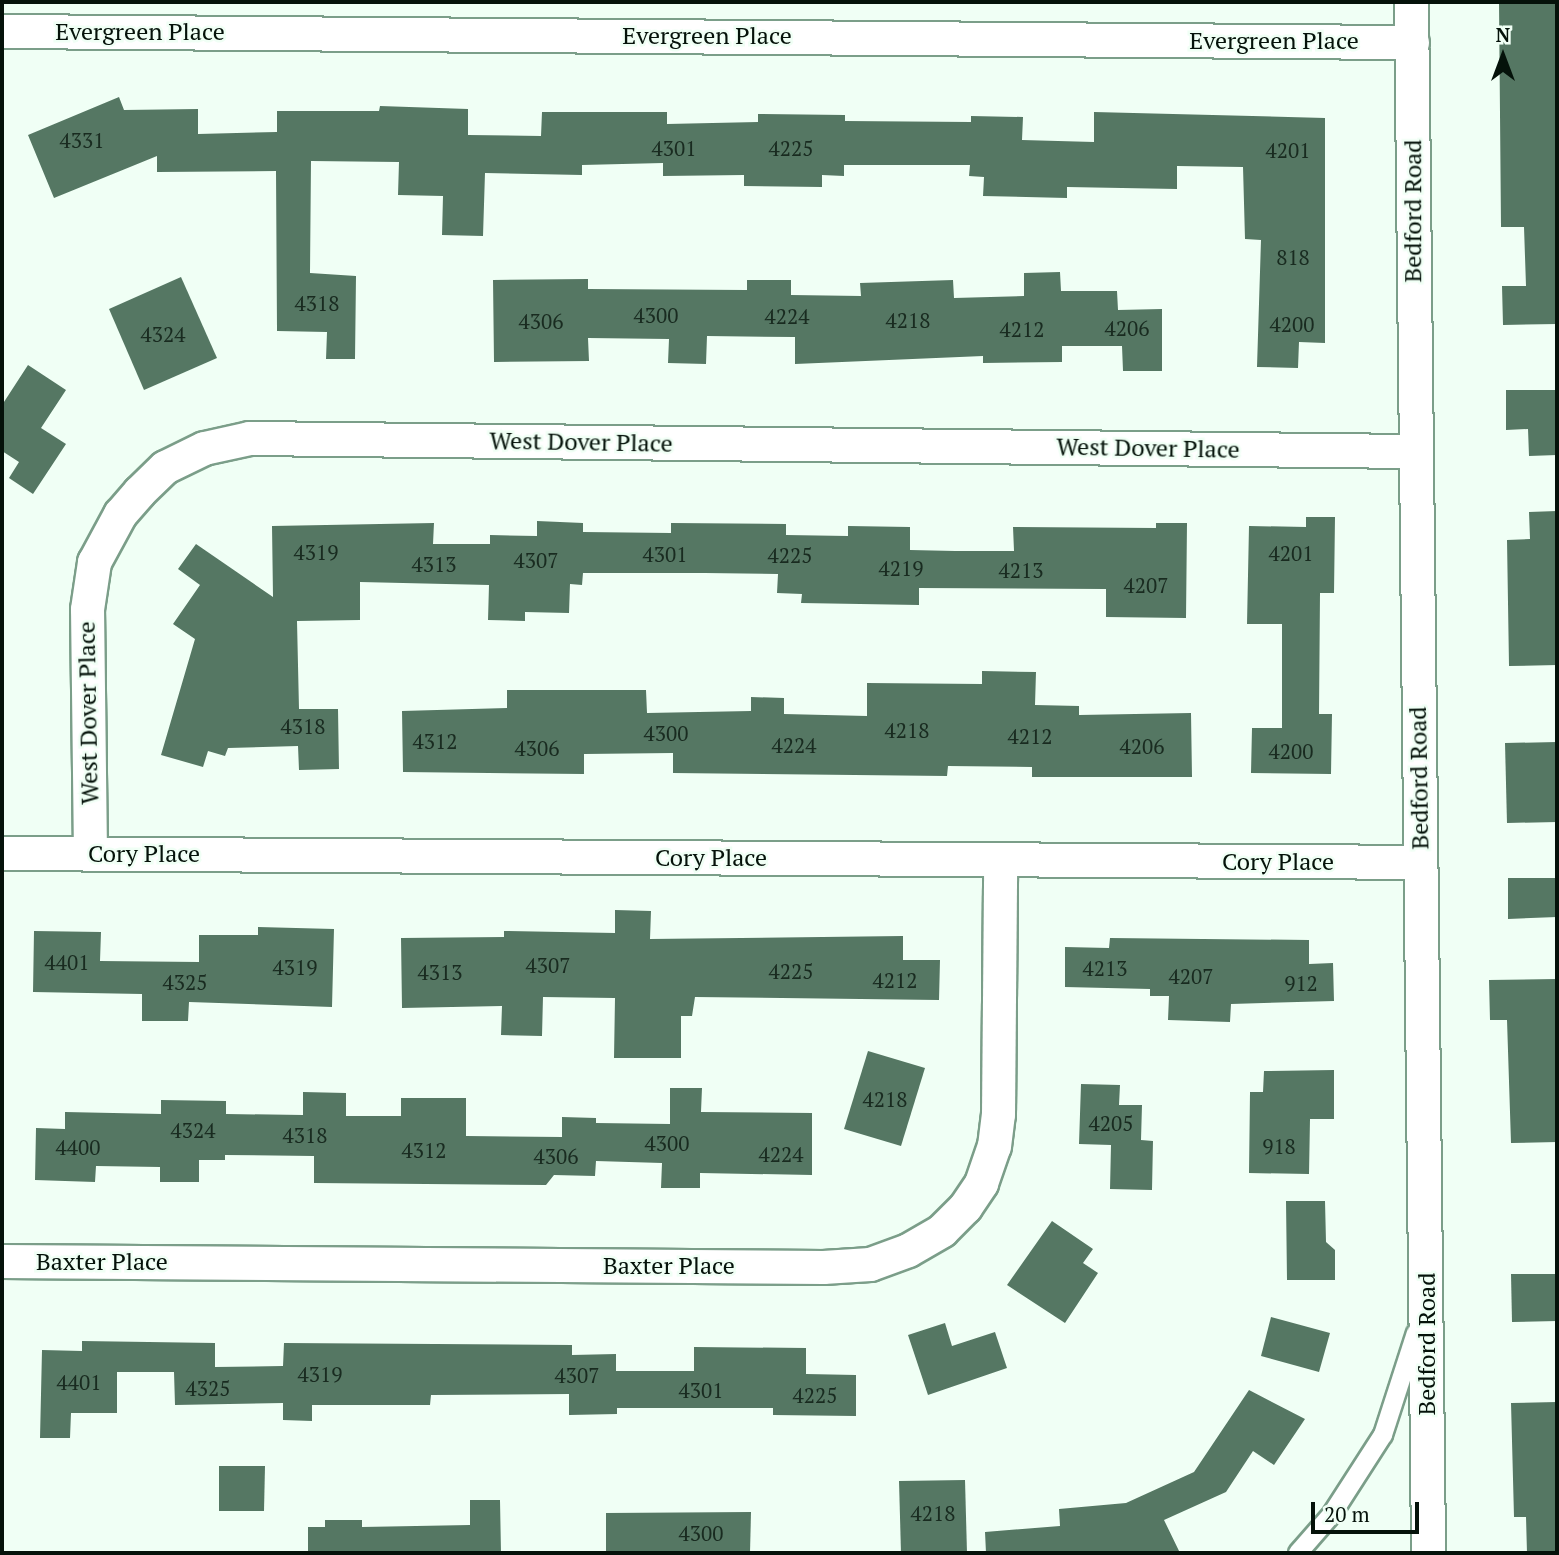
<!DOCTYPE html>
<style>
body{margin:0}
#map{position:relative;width:1559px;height:1555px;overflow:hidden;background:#f0fff5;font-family:"PT Serif",serif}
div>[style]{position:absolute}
.building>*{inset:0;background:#557763}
.roads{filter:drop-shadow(2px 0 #7b9e89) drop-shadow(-2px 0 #7b9e89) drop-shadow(0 2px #7b9e89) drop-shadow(0 -2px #7b9e89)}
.service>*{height:18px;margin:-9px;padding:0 9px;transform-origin:9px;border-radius:9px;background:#fff}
.minor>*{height:33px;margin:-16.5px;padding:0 16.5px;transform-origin:16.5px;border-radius:16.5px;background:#fff}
span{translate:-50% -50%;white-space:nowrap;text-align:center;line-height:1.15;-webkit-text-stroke:5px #f0fff5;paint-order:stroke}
.number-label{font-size:21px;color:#192b20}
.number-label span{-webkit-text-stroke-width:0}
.street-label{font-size:24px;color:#05120a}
.frame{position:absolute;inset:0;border:4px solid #05120a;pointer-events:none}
.north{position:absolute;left:1468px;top:21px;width:70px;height:70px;-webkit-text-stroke:5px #f0fff5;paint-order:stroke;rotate:0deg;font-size:19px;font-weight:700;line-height:28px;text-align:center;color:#05120a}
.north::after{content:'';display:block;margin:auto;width:24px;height:32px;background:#05120a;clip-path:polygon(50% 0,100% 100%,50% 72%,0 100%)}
.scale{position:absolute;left:1311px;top:1502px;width:108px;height:32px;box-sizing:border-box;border:4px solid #05120a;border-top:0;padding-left:9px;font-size:21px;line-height:24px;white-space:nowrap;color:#05120a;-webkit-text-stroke:5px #f0fff5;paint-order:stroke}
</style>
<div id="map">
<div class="building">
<i style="clip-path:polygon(1499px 2px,1557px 2px,1557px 324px,1503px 325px,1502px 286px,1526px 286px,1524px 227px,1501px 227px)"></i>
<i style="clip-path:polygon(119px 97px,124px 110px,198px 109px,198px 134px,277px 132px,277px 111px,379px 111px,380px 106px,468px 109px,468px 135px,541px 136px,542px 112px,667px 112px,667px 124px,758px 122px,758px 114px,845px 115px,845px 121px,971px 122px,971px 116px,1023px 117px,1022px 140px,1094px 142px,1094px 112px,1325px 118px,1325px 343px,1299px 342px,1298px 368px,1257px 367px,1261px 240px,1245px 239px,1243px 167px,1177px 166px,1177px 189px,1067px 187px,1067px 198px,983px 196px,984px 177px,969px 176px,970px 165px,844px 165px,844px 176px,822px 175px,822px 187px,744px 186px,744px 175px,663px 176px,663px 163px,582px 165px,582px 175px,485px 173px,483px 236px,442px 235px,443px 196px,398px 195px,399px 162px,311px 161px,310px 273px,356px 276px,355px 359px,326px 359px,327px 332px,277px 331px,276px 171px,157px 172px,157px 156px,54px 198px,28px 135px)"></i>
<i style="clip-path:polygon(1060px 272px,1061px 291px,1117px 291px,1118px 310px,1162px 309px,1162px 371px,1123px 371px,1122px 346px,1062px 346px,1062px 362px,983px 363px,983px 356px,795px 364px,795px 337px,707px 336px,706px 364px,668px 363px,669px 339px,588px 338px,589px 361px,494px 362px,493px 280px,588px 279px,588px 289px,747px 290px,747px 280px,791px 280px,791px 295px,861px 296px,860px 283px,953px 280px,954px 298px,1024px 296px,1024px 273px)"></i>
<i style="clip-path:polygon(181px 277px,217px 358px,144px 390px,109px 309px)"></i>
<i style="clip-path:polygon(28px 365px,66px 390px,41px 428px,66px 444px,33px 494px,9px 478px,19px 462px,2px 451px,2px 405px)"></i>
<i style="clip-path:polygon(1506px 390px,1557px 390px,1557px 455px,1529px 456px,1528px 429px,1506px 430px)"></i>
<i style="clip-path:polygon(1557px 511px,1557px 665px,1509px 666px,1507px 540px,1530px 539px,1529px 512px)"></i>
<i style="clip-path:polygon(1306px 517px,1335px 517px,1334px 593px,1320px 593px,1319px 714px,1332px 714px,1331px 774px,1251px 773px,1252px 728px,1282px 728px,1282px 624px,1247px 624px,1249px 526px,1306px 527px)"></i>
<i style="clip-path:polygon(537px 521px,583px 523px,583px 532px,671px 533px,671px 523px,786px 524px,786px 535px,848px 536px,848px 526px,910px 527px,910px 550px,955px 551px,1014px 551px,1013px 527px,1156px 528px,1156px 523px,1187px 523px,1186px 618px,1106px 617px,1106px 589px,919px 588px,919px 605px,801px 603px,802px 594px,777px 593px,778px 574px,705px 573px,583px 573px,582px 585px,570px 584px,569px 613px,525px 612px,525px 621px,488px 620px,489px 585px,360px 582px,360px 620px,297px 621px,299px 709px,338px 709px,339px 769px,299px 770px,298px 746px,228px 748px,225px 756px,208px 751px,203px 767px,161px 755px,195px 639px,173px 624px,200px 585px,178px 569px,196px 544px,273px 597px,272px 526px,434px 523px,433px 544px,490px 544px,490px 535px,537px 536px)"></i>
<i style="clip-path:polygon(982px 671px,1036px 672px,1035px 705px,1079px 706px,1079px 715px,1191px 713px,1192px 777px,1032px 777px,1032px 767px,948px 766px,947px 776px,673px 773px,673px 753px,584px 754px,584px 774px,403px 772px,402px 711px,507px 708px,507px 690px,646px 690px,647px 713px,751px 711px,751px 697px,784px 698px,784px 714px,867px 716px,867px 683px,982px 684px)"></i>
<i style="clip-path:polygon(1557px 742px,1557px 822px,1507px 823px,1505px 743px)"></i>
<i style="clip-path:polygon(1508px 878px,1557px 878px,1557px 917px,1508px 919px)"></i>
<i style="clip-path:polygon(615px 910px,651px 911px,650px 939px,903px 936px,903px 960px,940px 960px,939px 1000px,695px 997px,692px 1016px,681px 1016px,681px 1058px,614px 1058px,615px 998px,543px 997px,542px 1036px,501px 1035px,502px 1006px,402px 1008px,401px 938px,504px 937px,504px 931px,615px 933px)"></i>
<i style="clip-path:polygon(258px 927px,334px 929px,332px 1007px,189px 1002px,188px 1021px,142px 1021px,142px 994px,33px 992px,34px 931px,101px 932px,100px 961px,199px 962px,199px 935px,258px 935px)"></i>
<i style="clip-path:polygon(1110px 938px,1309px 940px,1309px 964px,1333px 963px,1334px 1001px,1231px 1004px,1230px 1022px,1168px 1020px,1169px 996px,1150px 996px,1150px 989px,1065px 987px,1065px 947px,1109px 948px)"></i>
<i style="clip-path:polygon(1557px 979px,1557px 1142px,1511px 1143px,1507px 1020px,1490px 1020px,1489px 980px)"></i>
<i style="clip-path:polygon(868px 1051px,925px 1068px,901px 1146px,844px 1129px)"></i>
<i style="clip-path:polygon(1334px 1070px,1334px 1119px,1310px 1119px,1309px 1174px,1249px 1173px,1250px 1092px,1263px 1092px,1264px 1071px)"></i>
<i style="clip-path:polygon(1081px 1084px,1120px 1085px,1119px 1105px,1142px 1105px,1141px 1140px,1153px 1141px,1152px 1190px,1110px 1189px,1111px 1145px,1079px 1144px)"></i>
<i style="clip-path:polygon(670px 1088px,702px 1088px,701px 1112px,812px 1113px,812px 1175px,700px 1173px,700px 1188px,661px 1188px,662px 1163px,596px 1161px,595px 1176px,554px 1175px,546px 1185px,314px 1183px,314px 1156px,225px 1155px,225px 1160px,199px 1160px,199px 1182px,160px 1182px,160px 1167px,96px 1166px,95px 1182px,35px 1180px,36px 1128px,65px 1129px,65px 1112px,161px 1114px,161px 1100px,226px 1101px,226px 1114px,303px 1115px,303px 1092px,346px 1093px,346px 1116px,401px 1116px,401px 1098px,466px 1098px,466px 1136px,562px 1137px,562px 1117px,596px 1118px,596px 1123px,670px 1124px)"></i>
<i style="clip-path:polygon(1286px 1201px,1325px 1201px,1326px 1242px,1335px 1250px,1335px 1280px,1287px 1280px)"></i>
<i style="clip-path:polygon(1052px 1221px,1093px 1249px,1083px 1263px,1098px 1273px,1065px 1323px,1007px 1285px)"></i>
<i style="clip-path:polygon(1511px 1274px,1557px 1274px,1557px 1321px,1512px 1322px)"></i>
<i style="clip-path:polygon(1271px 1317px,1330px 1333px,1319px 1372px,1261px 1356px)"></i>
<i style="clip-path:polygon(945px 1323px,952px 1346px,995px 1332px,1007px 1368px,928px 1395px,908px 1335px)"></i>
<i style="clip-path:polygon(82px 1341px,215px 1343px,215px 1367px,283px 1366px,284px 1343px,572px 1345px,572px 1355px,616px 1354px,616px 1371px,694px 1371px,694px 1347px,806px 1348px,806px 1374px,856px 1375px,856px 1416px,773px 1415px,773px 1408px,617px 1408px,617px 1414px,569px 1415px,569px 1394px,431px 1395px,430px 1405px,312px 1405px,312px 1421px,283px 1420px,283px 1403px,175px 1405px,174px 1372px,117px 1372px,117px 1413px,71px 1413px,70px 1438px,40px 1438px,42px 1350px,82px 1351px)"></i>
<i style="clip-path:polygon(1249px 1390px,1305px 1419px,1274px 1465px,1253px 1451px,1226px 1492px,1164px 1520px,1180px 1553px,986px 1553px,985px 1532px,1060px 1526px,1059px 1509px,1126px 1503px,1194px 1472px)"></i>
<i style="clip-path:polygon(1557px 1402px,1557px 1553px,1527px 1553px,1526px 1517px,1514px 1517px,1511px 1403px)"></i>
<i style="clip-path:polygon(219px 1466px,265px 1466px,264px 1511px,219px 1511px)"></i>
<i style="clip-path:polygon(965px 1480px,967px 1553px,901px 1553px,899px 1481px)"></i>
<i style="clip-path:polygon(470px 1500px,500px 1500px,501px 1553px,308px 1553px,308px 1527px,325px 1527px,325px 1520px,362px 1520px,362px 1527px,470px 1525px)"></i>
<i style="clip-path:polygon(751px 1512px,750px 1553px,606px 1553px,606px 1513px)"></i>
</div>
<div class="roads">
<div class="service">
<i style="left:1298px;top:1553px;width:52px;rotate:-48.9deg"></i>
<i style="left:1332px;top:1514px;width:94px;rotate:-57.2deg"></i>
<i style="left:1383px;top:1435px;width:107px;rotate:-72.1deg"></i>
</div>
<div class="minor">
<i style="left:1411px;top:2px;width:1551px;rotate:89.37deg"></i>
<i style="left:2px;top:31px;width:1410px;rotate:0.45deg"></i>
<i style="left:2px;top:853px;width:1418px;rotate:0.36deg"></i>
<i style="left:90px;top:853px;width:244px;rotate:-90.7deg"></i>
<i style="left:87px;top:609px;width:48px;rotate:-81.5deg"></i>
<i style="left:94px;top:562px;width:55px;rotate:-61.6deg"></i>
<i style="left:120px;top:514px;width:29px;rotate:-49deg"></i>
<i style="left:139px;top:492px;width:36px;rotate:-44deg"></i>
<i style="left:165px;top:467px;width:43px;rotate:-26deg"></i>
<i style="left:204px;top:448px;width:46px;rotate:-12.5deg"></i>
<i style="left:249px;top:438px;width:1165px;rotate:0.64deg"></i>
<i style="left:2px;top:1261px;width:821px;rotate:0.42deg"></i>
<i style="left:823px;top:1267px;width:47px;rotate:-3.7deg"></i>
<i style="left:870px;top:1264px;width:40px;rotate:-20.2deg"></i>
<i style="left:908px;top:1250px;width:39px;rotate:-30deg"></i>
<i style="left:942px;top:1230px;width:33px;rotate:-45deg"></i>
<i style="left:965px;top:1207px;width:29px;rotate:-56deg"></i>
<i style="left:981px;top:1183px;width:39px;rotate:-71deg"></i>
<i style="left:994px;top:1146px;width:32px;rotate:-83deg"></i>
<i style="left:998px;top:1114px;width:253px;rotate:-89.5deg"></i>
</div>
</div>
<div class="number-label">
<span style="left:82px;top:140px">4331</span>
<span style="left:674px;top:148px">4301</span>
<span style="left:791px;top:148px">4225</span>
<span style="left:1288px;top:150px">4201</span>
<span style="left:1293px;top:257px">818</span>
<span style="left:317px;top:303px">4318</span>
<span style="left:656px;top:315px">4300</span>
<span style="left:787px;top:316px">4224</span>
<span style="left:908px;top:320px">4218</span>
<span style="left:541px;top:321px">4306</span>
<span style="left:1292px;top:324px">4200</span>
<span style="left:1127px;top:328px">4206</span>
<span style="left:1022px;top:329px">4212</span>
<span style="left:163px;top:334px">4324</span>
<span style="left:316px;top:552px">4319</span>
<span style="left:1291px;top:553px">4201</span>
<span style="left:665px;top:554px">4301</span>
<span style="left:790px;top:555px">4225</span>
<span style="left:536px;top:560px">4307</span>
<span style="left:434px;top:564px">4313</span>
<span style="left:901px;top:568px">4219</span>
<span style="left:1021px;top:570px">4213</span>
<span style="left:1146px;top:585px">4207</span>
<span style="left:303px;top:726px">4318</span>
<span style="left:907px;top:730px">4218</span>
<span style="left:666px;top:733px">4300</span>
<span style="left:1030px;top:736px">4212</span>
<span style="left:435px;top:741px">4312</span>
<span style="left:794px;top:745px">4224</span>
<span style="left:1142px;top:746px">4206</span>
<span style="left:537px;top:748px">4306</span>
<span style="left:1291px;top:751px">4200</span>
<span style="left:67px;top:962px">4401</span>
<span style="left:548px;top:965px">4307</span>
<span style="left:295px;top:967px">4319</span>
<span style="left:1105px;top:968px">4213</span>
<span style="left:791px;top:971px">4225</span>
<span style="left:440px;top:972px">4313</span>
<span style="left:1191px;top:976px">4207</span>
<span style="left:895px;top:980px">4212</span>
<span style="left:185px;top:982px">4325</span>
<span style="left:1301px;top:983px">912</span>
<span style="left:885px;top:1099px">4218</span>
<span style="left:1111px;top:1123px">4205</span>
<span style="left:193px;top:1130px">4324</span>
<span style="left:305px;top:1135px">4318</span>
<span style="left:667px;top:1143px">4300</span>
<span style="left:1279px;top:1146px">918</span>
<span style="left:78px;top:1147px">4400</span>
<span style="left:424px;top:1150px">4312</span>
<span style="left:781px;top:1154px">4224</span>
<span style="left:556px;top:1156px">4306</span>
<span style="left:320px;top:1374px">4319</span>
<span style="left:577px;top:1375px">4307</span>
<span style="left:79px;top:1382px">4401</span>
<span style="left:208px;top:1388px">4325</span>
<span style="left:701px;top:1390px">4301</span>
<span style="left:815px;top:1395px">4225</span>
<span style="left:933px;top:1513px">4218</span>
<span style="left:701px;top:1533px">4300</span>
</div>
<div class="street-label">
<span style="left:140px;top:32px">Evergreen Place</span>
<span style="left:707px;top:36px">Evergreen Place</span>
<span style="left:1274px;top:41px">Evergreen Place</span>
<span style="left:1413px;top:211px;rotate:-90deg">Bedford Road</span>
<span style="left:581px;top:442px;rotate:1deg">West Dover Place</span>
<span style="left:1148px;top:448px;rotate:1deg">West Dover Place</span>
<span style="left:88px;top:713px;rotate:-91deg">West Dover Place</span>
<span style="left:1419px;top:778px;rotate:-91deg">Bedford Road</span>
<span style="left:144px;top:854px">Cory Place</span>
<span style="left:711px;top:858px">Cory Place</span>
<span style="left:1278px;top:862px">Cory Place</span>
<span style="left:102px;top:1262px">Baxter Place</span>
<span style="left:669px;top:1266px">Baxter Place</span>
<span style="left:1427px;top:1344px;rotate:-90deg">Bedford Road</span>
</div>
<div class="frame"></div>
<div class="north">N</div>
<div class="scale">20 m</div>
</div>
